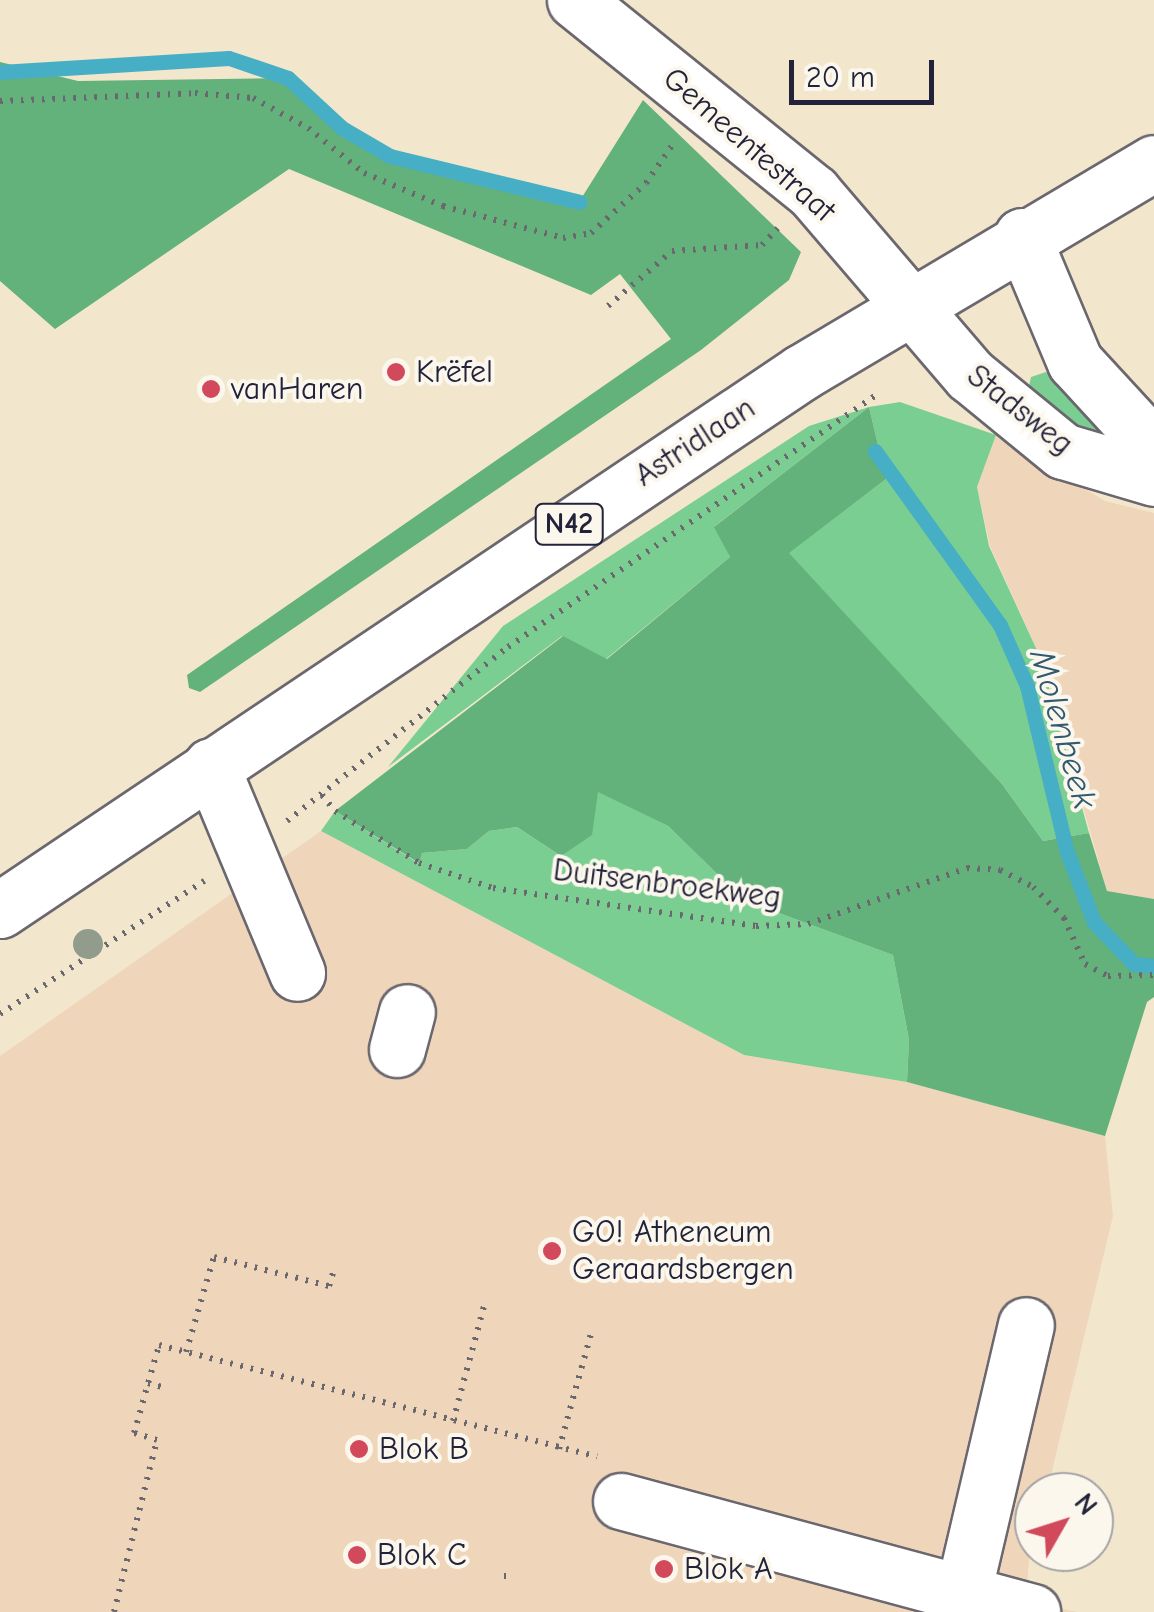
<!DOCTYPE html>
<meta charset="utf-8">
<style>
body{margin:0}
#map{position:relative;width:1154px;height:1612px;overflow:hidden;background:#f2e7cd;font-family:"Comic Neue",sans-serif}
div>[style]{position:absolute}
.built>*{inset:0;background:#efd6bb}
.green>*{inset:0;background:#7ace91}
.forest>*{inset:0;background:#63b17b}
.stream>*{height:15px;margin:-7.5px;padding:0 7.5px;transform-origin:7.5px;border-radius:7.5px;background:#46afc5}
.path>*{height:6px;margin-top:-3px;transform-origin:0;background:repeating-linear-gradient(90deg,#6b676e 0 2.5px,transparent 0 10.5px)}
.roads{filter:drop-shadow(2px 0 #6b676e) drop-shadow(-2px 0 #6b676e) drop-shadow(0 2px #6b676e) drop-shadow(0 -2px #6b676e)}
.minor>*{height:55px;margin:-27.5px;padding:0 27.5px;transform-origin:27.5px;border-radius:27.5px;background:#fff}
.major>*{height:55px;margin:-27.5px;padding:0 27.5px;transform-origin:27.5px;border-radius:27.5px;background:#fff}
.trees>*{width:30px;height:30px;margin:-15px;border-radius:50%;background:#919c8d}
.dots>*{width:28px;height:28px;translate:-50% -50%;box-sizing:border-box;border:5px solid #fbf7ec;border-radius:50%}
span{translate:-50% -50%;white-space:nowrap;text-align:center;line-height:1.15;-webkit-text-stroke:8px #fbf7ec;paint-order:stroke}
.shield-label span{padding:2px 8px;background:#fbf7ec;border:2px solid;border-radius:8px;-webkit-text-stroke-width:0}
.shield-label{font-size:30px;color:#22223b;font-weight:700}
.street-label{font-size:32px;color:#22223b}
.poi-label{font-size:32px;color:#22223b}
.left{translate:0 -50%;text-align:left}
.water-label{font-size:35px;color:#305a72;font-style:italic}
.north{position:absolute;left:1014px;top:1472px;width:100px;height:100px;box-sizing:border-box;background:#fbf7ec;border:2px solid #a4a2a5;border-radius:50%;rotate:51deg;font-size:28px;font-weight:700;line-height:40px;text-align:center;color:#22223b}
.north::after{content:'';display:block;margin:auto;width:35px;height:45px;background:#d1495b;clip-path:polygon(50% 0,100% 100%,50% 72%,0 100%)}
.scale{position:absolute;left:789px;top:60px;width:145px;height:45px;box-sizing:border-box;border:5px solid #22223b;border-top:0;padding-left:12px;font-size:30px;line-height:35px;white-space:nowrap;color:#22223b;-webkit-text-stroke:8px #fbf7ec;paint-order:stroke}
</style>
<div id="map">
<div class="built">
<i style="clip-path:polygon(996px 435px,1105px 501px,1154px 513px,1154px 899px,1107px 891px,1041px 659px,990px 546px,977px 487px)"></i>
<i style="clip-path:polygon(321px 831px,744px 1055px,907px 1082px,1105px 1136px,1113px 1216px,1047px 1492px,1034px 1492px,1026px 1601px,1077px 1612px,0 1612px,0 1056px)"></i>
</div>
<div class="green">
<i style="clip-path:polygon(1046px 372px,1071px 382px,1116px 443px,1097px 447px,1042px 407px,1029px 386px,1031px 377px)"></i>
<i style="clip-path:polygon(900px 402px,996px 435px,977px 487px,989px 546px,1041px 659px,1089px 833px,1043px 841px,1002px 784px,788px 553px,886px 479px,869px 407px,715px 526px,730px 557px,606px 659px,562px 636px,388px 767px,503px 626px,809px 426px,869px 407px)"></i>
<i style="clip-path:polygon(597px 791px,668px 826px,744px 900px,893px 955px,909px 1040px,907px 1082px,744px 1055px,321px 831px,335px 811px,418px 863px,422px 853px,467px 849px,489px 831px,517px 827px,561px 856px)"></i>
</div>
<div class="forest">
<i style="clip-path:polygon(0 62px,78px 81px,288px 78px,343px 128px,390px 156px,579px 202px,643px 100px,801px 252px,789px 280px,701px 350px,200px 692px,189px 688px,187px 675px,671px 339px,620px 274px,591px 295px,289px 169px,55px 329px,0 281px)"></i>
<i style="clip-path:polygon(869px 407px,886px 479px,789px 553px,1002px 784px,1043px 841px,1089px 833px,1107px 891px,1154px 899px,1154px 997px,1147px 1002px,1105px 1136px,907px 1082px,909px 1040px,893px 955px,744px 900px,668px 826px,598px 792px,592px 835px,561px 856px,517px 827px,489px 831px,467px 849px,422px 853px,419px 863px,335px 811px,563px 636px,607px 659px,730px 557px,714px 527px)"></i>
</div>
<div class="stream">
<i style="left:0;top:72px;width:229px;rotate:-3.5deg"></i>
<i style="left:229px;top:58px;width:62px;rotate:18.7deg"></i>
<i style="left:288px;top:78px;width:74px;rotate:42.8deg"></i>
<i style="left:342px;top:128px;width:56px;rotate:30.3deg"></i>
<i style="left:390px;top:156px;width:195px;rotate:13.6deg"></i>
<i style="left:875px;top:451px;width:214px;rotate:54.3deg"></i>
<i style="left:1000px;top:625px;width:67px;rotate:66.1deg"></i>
<i style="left:1027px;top:686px;width:171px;rotate:76.5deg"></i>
<i style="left:1067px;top:852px;width:75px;rotate:68.9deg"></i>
<i style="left:1094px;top:922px;width:58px;rotate:46.4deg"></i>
<i style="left:1134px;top:964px;width:20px;rotate:6deg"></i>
</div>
<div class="path">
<i style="left:0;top:101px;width:195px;rotate:-2.3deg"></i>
<i style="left:195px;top:93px;width:58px;rotate:4.9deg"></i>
<i style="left:253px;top:98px;width:63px;rotate:28.6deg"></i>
<i style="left:308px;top:128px;width:72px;rotate:38.8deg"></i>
<i style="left:364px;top:173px;width:86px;rotate:22.7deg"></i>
<i style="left:443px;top:206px;width:124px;rotate:14.9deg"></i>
<i style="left:563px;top:238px;width:28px;rotate:-10deg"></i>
<i style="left:591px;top:233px;width:74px;rotate:-42.3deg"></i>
<i style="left:646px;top:183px;width:47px;rotate:-55.3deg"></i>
<i style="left:608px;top:306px;width:84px;rotate:-40.7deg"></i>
<i style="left:672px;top:251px;width:90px;rotate:-3.8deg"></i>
<i style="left:762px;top:245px;width:23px;rotate:-47deg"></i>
<i style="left:322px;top:795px;width:21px;rotate:51deg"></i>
<i style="left:335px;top:811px;width:99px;rotate:31.8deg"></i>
<i style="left:419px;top:863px;width:78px;rotate:18.7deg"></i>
<i style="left:493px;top:888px;width:266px;rotate:8.2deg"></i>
<i style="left:756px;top:926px;width:52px;rotate:-2.2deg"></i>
<i style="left:808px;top:924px;width:169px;rotate:-19.4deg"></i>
<i style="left:967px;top:868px;width:33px;rotate:3deg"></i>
<i style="left:1000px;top:870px;width:37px;rotate:27deg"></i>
<i style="left:1033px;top:887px;width:44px;rotate:45deg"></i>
<i style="left:1064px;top:918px;width:51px;rotate:65.5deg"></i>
<i style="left:1085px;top:964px;width:26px;rotate:28deg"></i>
<i style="left:1108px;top:976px;width:46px;rotate:-1.2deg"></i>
<i style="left:287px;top:821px;width:281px;rotate:-38.2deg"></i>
<i style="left:508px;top:647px;width:444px;rotate:-34.4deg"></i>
<i style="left:0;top:1014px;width:244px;rotate:-33.1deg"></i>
<i style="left:186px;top:1352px;width:99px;rotate:-73.6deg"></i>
<i style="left:214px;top:1257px;width:119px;rotate:14.2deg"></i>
<i style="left:329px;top:1286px;width:14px;rotate:-73deg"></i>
<i style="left:148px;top:1383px;width:18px;rotate:16deg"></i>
<i style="left:453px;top:1421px;width:119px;rotate:-74.9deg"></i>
<i style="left:559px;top:1449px;width:119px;rotate:-74.5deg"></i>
<i style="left:504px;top:1576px;width:2px"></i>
<i style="left:114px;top:1612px;width:177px;rotate:-76deg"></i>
<i style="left:157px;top:1440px;width:24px;rotate:-163deg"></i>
<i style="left:134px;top:1433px;width:91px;rotate:-74.1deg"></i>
<i style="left:159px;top:1345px;width:452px;rotate:14.3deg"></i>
</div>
<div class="roads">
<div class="minor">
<i style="left:575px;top:0;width:306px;rotate:38.9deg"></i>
<i style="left:813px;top:192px;width:241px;rotate:49.4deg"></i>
<i style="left:970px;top:375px;width:120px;rotate:39.3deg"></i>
<i style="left:1063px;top:451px;width:95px;rotate:16.5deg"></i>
<i style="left:1022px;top:236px;width:137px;rotate:67.2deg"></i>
<i style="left:1075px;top:362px;width:117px;rotate:47.4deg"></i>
<i style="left:211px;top:766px;width:224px;rotate:67.4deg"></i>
<i style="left:397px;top:1049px;width:38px;rotate:-75deg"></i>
<i style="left:621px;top:1501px;width:426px;rotate:15.1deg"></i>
<i style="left:963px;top:1593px;width:275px;rotate:-76.8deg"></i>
</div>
<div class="major">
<i style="left:0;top:910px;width:966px;rotate:-33.85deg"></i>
<i style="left:802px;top:372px;width:409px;rotate:-30.7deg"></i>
</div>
</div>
<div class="trees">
<i style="left:88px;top:944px"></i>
</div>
<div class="dots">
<i style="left:396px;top:372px;background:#d1495b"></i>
<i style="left:211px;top:389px;background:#d1495b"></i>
<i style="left:552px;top:1251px;background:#d1495b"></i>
<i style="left:359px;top:1449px;background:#d1495b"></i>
<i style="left:357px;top:1555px;background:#d1495b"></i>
<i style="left:664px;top:1569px;background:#d1495b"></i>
</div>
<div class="shield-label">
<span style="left:569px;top:524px">N42</span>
</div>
<div class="street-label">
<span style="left:749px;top:145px;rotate:41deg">Gemeentestraat</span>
<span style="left:1020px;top:410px;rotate:38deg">Stadsweg</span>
<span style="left:695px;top:442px;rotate:-33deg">Astridlaan</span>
<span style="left:667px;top:884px;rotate:7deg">Duitsenbroekweg</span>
</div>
<div class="poi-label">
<span class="left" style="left:416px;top:372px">Krëfel</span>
<span class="left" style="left:231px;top:389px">vanHaren</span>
<span class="left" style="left:572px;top:1251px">GO! Atheneum<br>Geraardsbergen</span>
<span class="left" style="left:379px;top:1449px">Blok B</span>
<span class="left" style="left:377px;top:1555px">Blok C</span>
<span class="left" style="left:684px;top:1569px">Blok A</span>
</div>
<div class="water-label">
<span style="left:1063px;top:729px;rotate:74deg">Molenbeek</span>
</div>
<div class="north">N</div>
<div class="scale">20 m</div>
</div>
